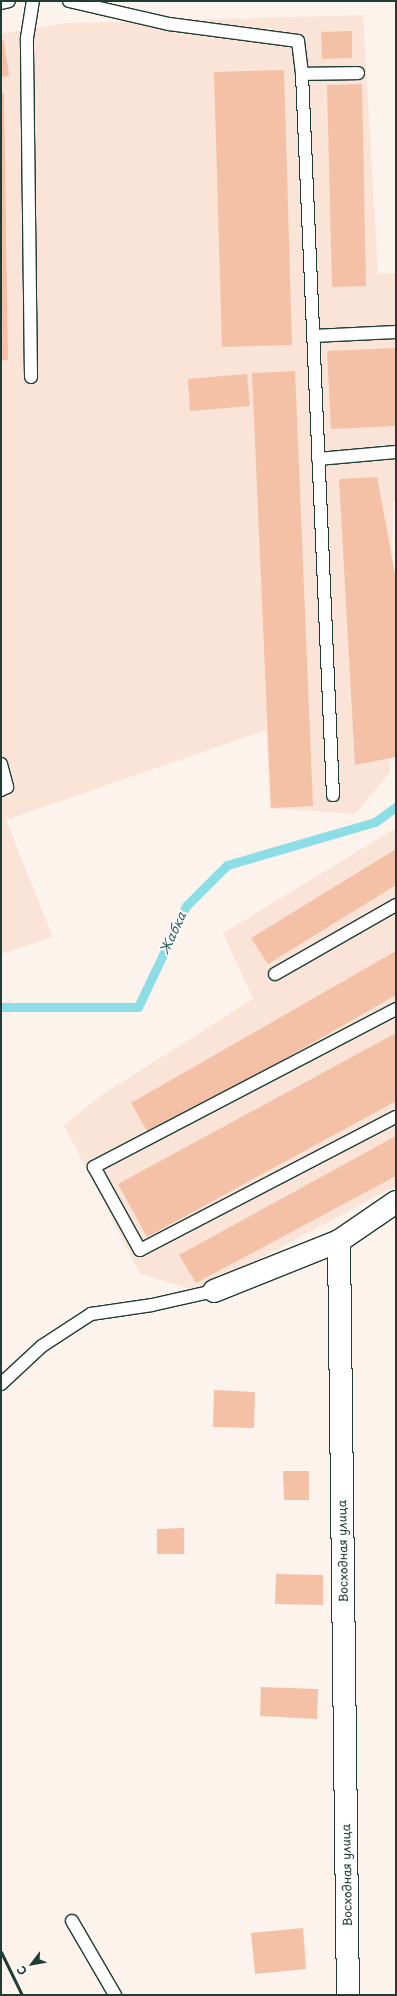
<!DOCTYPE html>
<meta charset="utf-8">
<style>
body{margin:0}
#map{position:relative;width:397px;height:1996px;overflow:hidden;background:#fdf3ed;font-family:"Playpen Sans",sans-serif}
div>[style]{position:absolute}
.built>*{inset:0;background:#fae4d8}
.stream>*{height:9px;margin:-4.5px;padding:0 4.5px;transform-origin:4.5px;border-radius:4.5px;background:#8ddde7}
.building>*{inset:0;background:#f4c1a6}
.roads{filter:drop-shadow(1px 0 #1f3d34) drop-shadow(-1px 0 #1f3d34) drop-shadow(0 1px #1f3d34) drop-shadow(0 -1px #1f3d34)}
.service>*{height:12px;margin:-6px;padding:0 6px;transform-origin:6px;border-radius:6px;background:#fff}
.minor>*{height:22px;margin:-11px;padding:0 11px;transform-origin:11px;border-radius:11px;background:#fff}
.rail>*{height:3px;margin:-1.5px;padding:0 1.5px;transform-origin:1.5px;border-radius:1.5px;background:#1f3d34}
span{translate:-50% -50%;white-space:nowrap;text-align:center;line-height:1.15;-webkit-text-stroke:4px #fff;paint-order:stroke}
.street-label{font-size:12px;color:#1f3d34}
.water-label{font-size:13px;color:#3a6561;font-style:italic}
.frame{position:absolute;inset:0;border:2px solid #1f3d34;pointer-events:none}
.north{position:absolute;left:12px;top:1944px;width:40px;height:40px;-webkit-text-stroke:3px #fff;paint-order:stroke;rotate:238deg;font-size:11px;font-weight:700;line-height:16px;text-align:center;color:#1f3d34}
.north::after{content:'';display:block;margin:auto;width:14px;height:18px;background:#1f3d34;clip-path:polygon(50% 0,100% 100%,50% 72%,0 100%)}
</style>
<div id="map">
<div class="built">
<i style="clip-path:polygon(363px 15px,378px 274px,396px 273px,396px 501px,393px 502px,390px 772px,355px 814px,270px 808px,266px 730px,6px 820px,53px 937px,1px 954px,1px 34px,67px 23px)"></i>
<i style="clip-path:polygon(396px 828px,396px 1186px,199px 1291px,140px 1274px,64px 1125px,103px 1094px,253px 999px,223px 933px)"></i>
</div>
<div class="stream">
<i style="left:1px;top:1007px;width:137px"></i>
<i style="left:138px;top:1007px;width:112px;rotate:-64.6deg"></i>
<i style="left:186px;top:906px;width:58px;rotate:-45deg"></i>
<i style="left:227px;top:865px;width:154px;rotate:-16.2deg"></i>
<i style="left:375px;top:822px;width:26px;rotate:-36deg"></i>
</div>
<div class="building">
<i style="clip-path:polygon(352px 31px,352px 58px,322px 59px,321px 32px)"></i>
<i style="clip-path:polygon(1px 41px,4px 41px,9px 76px,1px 77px)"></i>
<i style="clip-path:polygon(284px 70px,292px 345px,222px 347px,214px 72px)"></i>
<i style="clip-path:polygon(362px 84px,366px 286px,332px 287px,327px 85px)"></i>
<i style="clip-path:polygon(1px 93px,4px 93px,8px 360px,1px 360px)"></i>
<i style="clip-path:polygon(396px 348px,396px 426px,331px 429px,327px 351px)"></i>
<i style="clip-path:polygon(295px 371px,313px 806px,271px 808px,252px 373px)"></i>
<i style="clip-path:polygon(247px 374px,250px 406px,190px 411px,188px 379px)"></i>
<i style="clip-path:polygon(377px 477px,396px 579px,396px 757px,355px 765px,339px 479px)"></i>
<i style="clip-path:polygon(396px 849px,396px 885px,268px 964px,251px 938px)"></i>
<i style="clip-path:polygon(396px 951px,396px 995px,150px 1136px,131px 1103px)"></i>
<i style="clip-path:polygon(396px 1033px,396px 1101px,147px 1237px,118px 1184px)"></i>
<i style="clip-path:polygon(396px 1136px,396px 1176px,196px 1283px,179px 1255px)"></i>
<i style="clip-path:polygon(214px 1390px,255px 1392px,254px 1428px,213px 1427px)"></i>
<i style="clip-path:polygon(283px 1471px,309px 1471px,309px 1500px,284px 1500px)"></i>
<i style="clip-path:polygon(184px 1528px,184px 1554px,157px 1554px,157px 1529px)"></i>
<i style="clip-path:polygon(276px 1574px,323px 1575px,323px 1605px,275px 1604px)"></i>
<i style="clip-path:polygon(261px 1687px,318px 1689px,317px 1719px,260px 1716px)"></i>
<i style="clip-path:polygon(303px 1928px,306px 1969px,255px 1974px,251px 1933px)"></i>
</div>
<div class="roads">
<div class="service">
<i style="left:69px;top:1px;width:103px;rotate:13deg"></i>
<i style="left:169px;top:24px;width:130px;rotate:7.5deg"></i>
<i style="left:298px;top:41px;width:33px;rotate:83deg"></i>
<i style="left:302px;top:74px;width:722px;rotate:87.54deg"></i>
<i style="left:1px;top:3px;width:8px;rotate:-14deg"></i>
<i style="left:302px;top:74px;width:56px;rotate:-1deg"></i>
<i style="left:313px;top:336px;width:83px;rotate:-2.8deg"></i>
<i style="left:31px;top:377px;width:339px;rotate:-90.7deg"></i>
<i style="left:27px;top:38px;width:37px;rotate:-81deg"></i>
<i style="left:318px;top:459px;width:78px;rotate:-5.1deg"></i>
<i style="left:1px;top:764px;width:24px;rotate:75deg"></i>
<i style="left:7px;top:787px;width:7px;rotate:153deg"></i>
<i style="left:275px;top:974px;width:139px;rotate:-29.7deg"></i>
<i style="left:396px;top:1009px;width:341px;rotate:152.4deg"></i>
<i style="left:94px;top:1167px;width:95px;rotate:61deg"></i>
<i style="left:140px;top:1250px;width:288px;rotate:-27.5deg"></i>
<i style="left:1px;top:1384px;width:56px;rotate:-42.8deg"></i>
<i style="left:42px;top:1346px;width:59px;rotate:-33.1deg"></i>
<i style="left:91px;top:1314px;width:62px;rotate:-8.4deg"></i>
<i style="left:152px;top:1305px;width:64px;rotate:-12.7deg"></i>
<i style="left:72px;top:1921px;width:86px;rotate:59.8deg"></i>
</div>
<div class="minor">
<i style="left:339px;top:1241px;width:754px;rotate:89.32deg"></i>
<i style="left:214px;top:1291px;width:135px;rotate:-21.8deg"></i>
<i style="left:339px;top:1241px;width:69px;rotate:-34.4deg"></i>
</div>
</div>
<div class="rail">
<i style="left:1px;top:1952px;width:48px;rotate:64deg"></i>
</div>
<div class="street-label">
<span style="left:343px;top:1551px;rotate:-91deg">Восходная улица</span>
<span style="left:347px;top:1875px;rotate:-91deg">Восходная улица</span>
</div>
<div class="water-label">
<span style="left:173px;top:933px;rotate:-65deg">Жабка</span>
</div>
<div class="frame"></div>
<div class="north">С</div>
</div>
